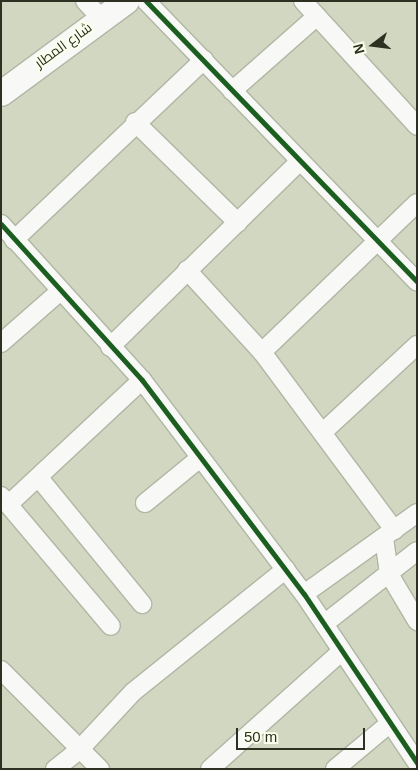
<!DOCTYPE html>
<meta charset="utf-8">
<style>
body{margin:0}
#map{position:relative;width:418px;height:770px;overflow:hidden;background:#d1d7c0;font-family:Helvetica,Cairo,sans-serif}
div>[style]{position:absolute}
.roads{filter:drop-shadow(1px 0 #b1b6a5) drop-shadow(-1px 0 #b1b6a5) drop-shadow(0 1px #b1b6a5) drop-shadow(0 -1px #b1b6a5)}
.street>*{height:18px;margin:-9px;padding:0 9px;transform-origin:9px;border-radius:9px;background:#f8f9f6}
.secondary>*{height:25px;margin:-12.5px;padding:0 12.5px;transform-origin:12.5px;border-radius:12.5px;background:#f8f9f6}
.cycleway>*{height:5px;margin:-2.5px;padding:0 2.5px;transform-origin:2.5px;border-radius:2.5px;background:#1b5e20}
span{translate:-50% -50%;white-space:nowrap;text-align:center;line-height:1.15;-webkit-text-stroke:4.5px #faffed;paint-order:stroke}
.street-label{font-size:14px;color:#2d3121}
.frame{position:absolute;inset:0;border:2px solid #2d3121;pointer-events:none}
.north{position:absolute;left:348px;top:20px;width:50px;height:50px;-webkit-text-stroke:4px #faffed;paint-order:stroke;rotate:255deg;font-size:14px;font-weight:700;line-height:20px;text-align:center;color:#2d3121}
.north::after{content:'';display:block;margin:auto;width:18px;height:22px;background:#2d3121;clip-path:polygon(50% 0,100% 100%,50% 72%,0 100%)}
.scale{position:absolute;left:236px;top:728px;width:129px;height:22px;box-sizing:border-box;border:2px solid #2d3121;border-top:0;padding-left:6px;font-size:15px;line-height:18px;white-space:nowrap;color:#2d3121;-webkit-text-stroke:4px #faffed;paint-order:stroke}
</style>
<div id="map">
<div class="roads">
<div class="street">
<i style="left:85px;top:1px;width:23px;rotate:47deg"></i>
<i style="left:146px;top:1px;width:390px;rotate:46deg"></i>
<i style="left:303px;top:1px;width:169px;rotate:47.6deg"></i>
<i style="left:232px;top:91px;width:113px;rotate:-41.4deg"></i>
<i style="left:135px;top:122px;width:144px;rotate:44.4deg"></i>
<i style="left:1px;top:224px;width:210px;rotate:47.9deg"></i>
<i style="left:142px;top:380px;width:268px;rotate:52.9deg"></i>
<i style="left:304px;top:594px;width:203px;rotate:56.2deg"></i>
<i style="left:14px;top:240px;width:262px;rotate:-43.5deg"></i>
<i style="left:187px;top:270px;width:111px;rotate:47.6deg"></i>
<i style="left:262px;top:352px;width:222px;rotate:53.4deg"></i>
<i style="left:1px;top:343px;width:77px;rotate:-41.3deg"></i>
<i style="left:110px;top:347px;width:266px;rotate:-44.4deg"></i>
<i style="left:262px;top:352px;width:215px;rotate:-43.9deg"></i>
<i style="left:323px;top:432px;width:128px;rotate:-42.8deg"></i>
<i style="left:39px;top:478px;width:163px;rotate:50.7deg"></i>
<i style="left:1px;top:496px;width:170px;rotate:49.8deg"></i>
<i style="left:145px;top:503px;width:71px;rotate:-39.3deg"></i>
<i style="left:9px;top:504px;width:182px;rotate:-43deg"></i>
<i style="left:384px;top:538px;width:36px;rotate:82deg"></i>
<i style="left:389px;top:574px;width:55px;rotate:59.2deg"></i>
<i style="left:304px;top:594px;width:139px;rotate:-35.6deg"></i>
<i style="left:324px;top:624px;width:118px;rotate:-38.1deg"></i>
<i style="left:1px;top:670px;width:140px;rotate:45deg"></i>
<i style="left:55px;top:769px;width:31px;rotate:-38deg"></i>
<i style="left:79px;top:750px;width:79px;rotate:-47deg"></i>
<i style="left:133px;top:692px;width:196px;rotate:-38.8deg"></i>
<i style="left:210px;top:769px;width:177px;rotate:-41.8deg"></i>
<i style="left:335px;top:769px;width:70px;rotate:-39.8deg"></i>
</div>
<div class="secondary">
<i style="left:1px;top:93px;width:155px;rotate:-36.4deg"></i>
</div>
</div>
<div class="cycleway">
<i style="left:146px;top:1px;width:390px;rotate:46deg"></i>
<i style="left:1px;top:224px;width:210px;rotate:47.9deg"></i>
<i style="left:142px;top:380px;width:268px;rotate:52.9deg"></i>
<i style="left:304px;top:594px;width:203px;rotate:56.2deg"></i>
</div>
<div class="street-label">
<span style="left:63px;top:45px;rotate:-36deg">شارع المطار</span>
</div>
<div class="frame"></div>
<div class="north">N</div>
<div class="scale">50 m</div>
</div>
